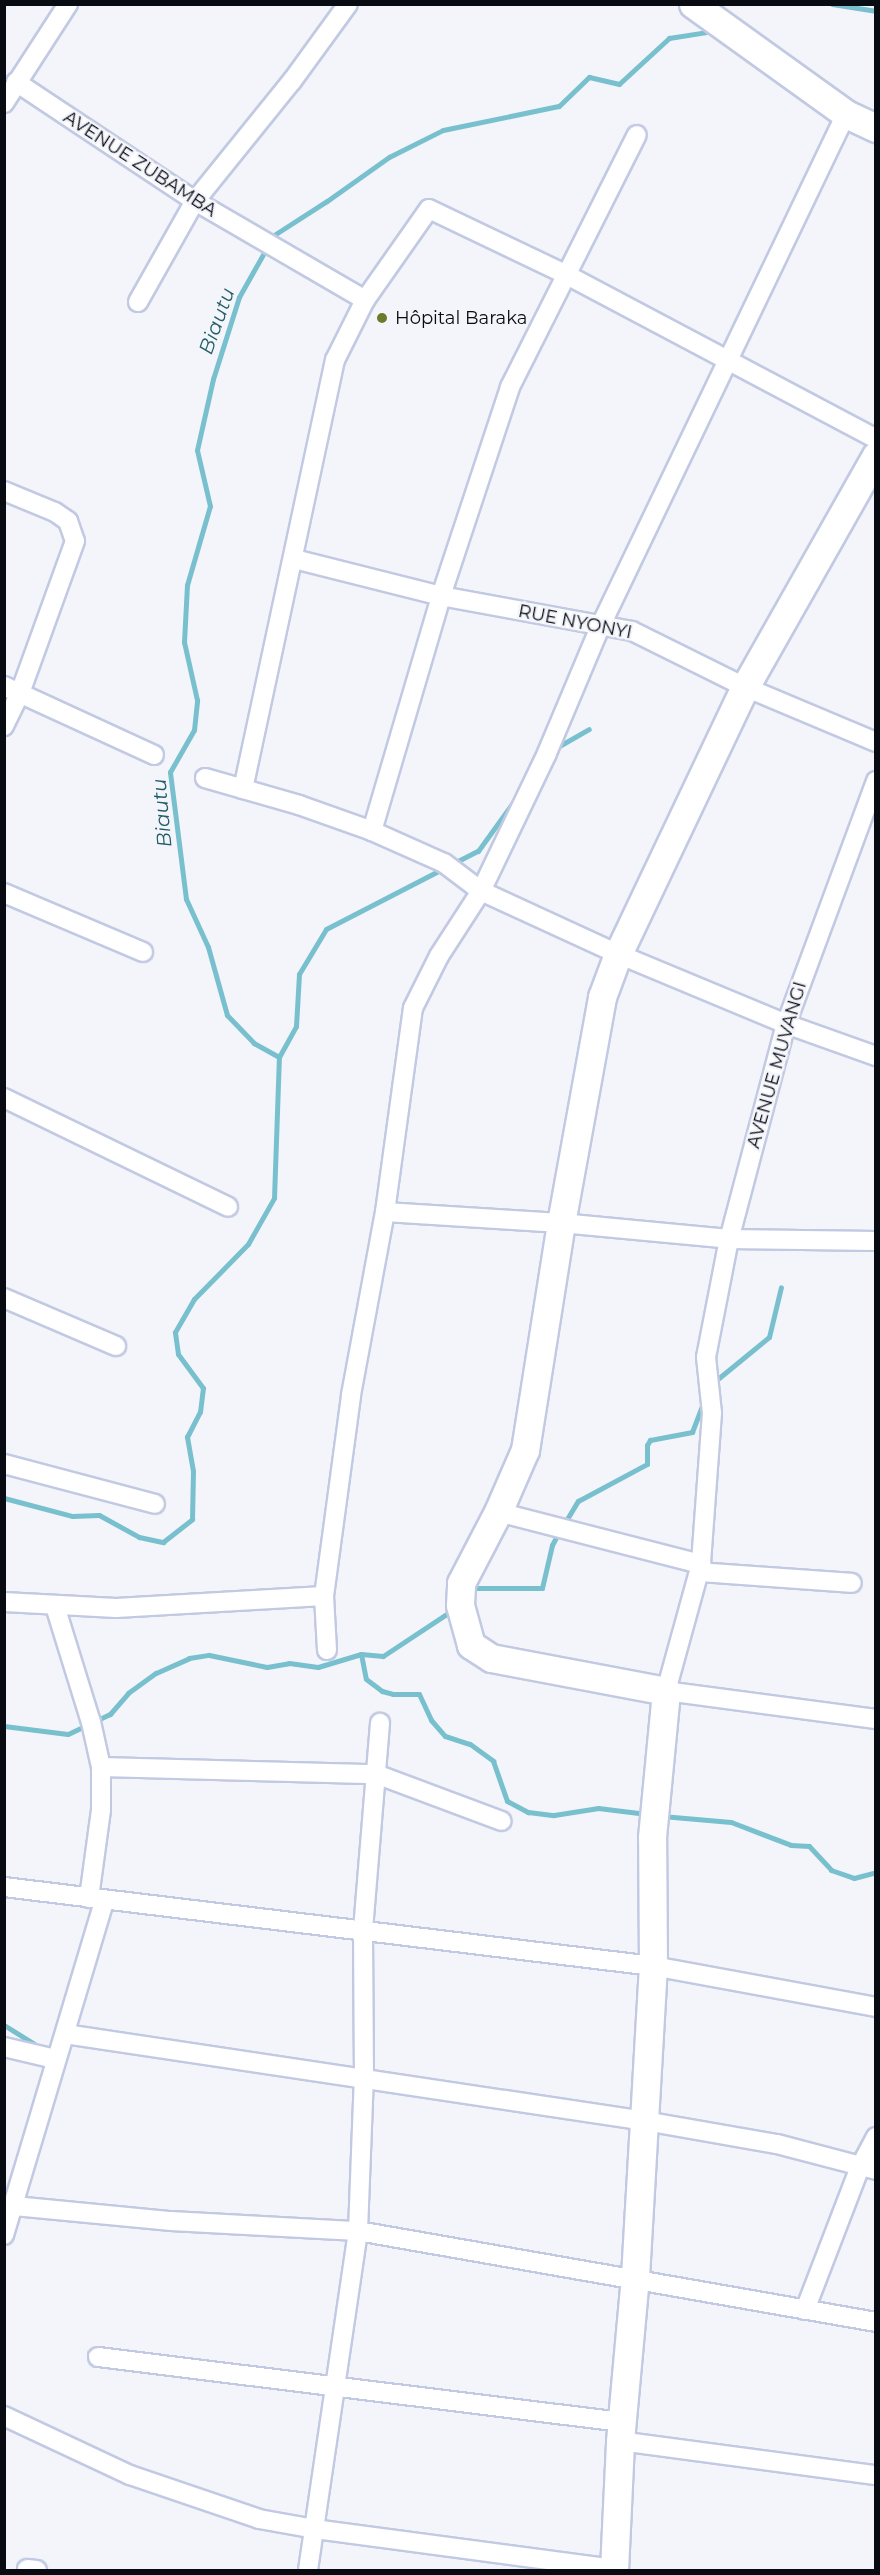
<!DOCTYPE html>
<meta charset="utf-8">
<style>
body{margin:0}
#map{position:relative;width:880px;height:2575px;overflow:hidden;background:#f3f5fa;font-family:Montserrat,sans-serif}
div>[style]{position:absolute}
.stream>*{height:5px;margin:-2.5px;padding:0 2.5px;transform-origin:2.5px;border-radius:2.5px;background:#79c0ce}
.roads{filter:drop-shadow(2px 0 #c2c9e2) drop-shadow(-2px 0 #c2c9e2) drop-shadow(0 2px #c2c9e2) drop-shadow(0 -2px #c2c9e2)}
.street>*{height:18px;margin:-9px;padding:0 9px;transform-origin:9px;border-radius:9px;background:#fff}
.secondary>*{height:27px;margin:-13.5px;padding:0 13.5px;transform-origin:13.5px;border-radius:13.5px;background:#fff}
.dots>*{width:16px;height:16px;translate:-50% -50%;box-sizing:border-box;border:3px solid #f3f5fa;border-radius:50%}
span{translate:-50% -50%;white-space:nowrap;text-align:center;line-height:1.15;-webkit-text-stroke:4.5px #f3f5fa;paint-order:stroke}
.street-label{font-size:18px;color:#090b13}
.poi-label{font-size:18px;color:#090b13}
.left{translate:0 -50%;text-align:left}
.water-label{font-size:20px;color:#225e68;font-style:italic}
.frame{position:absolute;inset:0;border:6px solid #090b13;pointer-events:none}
</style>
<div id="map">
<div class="stream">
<i style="left:832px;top:4px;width:45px;rotate:9deg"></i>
<i style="left:554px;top:749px;width:40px;rotate:-29.7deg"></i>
<i style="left:452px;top:864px;width:29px;rotate:-27deg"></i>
<i style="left:478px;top:851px;width:70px;rotate:-54.3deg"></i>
<i style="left:279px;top:1057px;width:35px;rotate:-61deg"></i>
<i style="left:296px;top:1026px;width:52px;rotate:-86.7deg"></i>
<i style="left:299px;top:974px;width:52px;rotate:-59deg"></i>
<i style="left:326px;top:929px;width:133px;rotate:-27.3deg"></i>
<i style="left:714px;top:1382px;width:71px;rotate:-39.3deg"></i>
<i style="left:769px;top:1337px;width:51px;rotate:-76.5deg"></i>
<i style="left:4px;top:1498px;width:70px;rotate:14.8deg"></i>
<i style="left:72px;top:1516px;width:27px;rotate:-2deg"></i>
<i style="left:99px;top:1515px;width:46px;rotate:28.8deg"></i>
<i style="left:139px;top:1537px;width:25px;rotate:12deg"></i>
<i style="left:163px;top:1542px;width:37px;rotate:-38deg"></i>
<i style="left:192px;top:1519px;width:48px;rotate:-88.8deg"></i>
<i style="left:193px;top:1471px;width:35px;rotate:-100deg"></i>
<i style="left:187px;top:1437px;width:28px;rotate:-63deg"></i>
<i style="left:200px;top:1412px;width:24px;rotate:-83deg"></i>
<i style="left:203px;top:1388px;width:42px;rotate:-126.3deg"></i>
<i style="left:178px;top:1354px;width:22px;rotate:-98deg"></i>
<i style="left:175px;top:1332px;width:38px;rotate:-60deg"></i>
<i style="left:194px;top:1299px;width:77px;rotate:-45.5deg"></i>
<i style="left:248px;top:1244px;width:53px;rotate:-60.5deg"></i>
<i style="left:274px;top:1198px;width:141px;rotate:-88deg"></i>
<i style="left:279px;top:1057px;width:29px;rotate:-151deg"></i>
<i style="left:254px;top:1043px;width:39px;rotate:-134deg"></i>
<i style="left:227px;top:1015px;width:71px;rotate:-105.6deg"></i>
<i style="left:208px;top:947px;width:53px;rotate:-114.6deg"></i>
<i style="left:186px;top:899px;width:128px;rotate:-97.2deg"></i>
<i style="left:170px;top:772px;width:48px;rotate:-60.3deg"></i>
<i style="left:194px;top:730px;width:30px;rotate:-84deg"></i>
<i style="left:197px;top:700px;width:59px;rotate:-102.6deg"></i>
<i style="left:184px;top:642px;width:57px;rotate:-87deg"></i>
<i style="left:187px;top:585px;width:82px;rotate:-73.8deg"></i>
<i style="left:210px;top:506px;width:57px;rotate:-103.1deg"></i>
<i style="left:197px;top:450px;width:73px;rotate:-77.3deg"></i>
<i style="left:213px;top:379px;width:86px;rotate:-72.4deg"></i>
<i style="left:239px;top:297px;width:71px;rotate:-60.6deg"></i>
<i style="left:274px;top:235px;width:63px;rotate:-32.7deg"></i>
<i style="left:327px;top:201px;width:76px;rotate:-35.4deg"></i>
<i style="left:389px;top:157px;width:60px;rotate:-26.6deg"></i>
<i style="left:443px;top:130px;width:118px;rotate:-11.7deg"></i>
<i style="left:559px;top:106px;width:42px;rotate:-44deg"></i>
<i style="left:589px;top:77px;width:31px;rotate:13deg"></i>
<i style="left:619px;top:84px;width:68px;rotate:-42.6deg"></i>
<i style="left:669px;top:38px;width:36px;rotate:-9deg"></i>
<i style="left:705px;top:32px;width:9px;rotate:-49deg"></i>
<i style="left:564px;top:1524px;width:27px;rotate:-59deg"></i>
<i style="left:578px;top:1501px;width:78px;rotate:-28.2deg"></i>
<i style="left:647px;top:1464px;width:19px;rotate:-90deg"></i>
<i style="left:647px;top:1445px;width:6px;rotate:-59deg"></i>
<i style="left:650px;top:1440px;width:43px;rotate:-10.8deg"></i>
<i style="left:692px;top:1432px;width:34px;rotate:-69deg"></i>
<i style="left:471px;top:1592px;width:5px;rotate:-53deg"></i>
<i style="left:474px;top:1588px;width:68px"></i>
<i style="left:542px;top:1588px;width:44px;rotate:-76.9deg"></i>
<i style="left:552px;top:1545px;width:15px;rotate:-62deg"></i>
<i style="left:361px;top:1654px;width:22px;rotate:5deg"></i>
<i style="left:383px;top:1656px;width:85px;rotate:-33.5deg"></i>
<i style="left:4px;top:1726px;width:64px;rotate:7.1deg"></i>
<i style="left:68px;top:1734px;width:47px;rotate:-25.5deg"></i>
<i style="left:110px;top:1714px;width:28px;rotate:-49deg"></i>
<i style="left:128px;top:1693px;width:34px;rotate:-36deg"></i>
<i style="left:156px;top:1673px;width:36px;rotate:-24deg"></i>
<i style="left:189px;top:1658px;width:20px;rotate:-9deg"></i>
<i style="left:209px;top:1655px;width:59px;rotate:11.7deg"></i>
<i style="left:267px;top:1667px;width:22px;rotate:-10deg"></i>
<i style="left:289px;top:1663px;width:29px;rotate:8deg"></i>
<i style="left:318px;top:1667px;width:45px;rotate:-16.8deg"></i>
<i style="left:361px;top:1654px;width:25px;rotate:79deg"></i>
<i style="left:366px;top:1679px;width:20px;rotate:37deg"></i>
<i style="left:382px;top:1691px;width:11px;rotate:15deg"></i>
<i style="left:393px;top:1694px;width:26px"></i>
<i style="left:419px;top:1694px;width:29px;rotate:65deg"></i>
<i style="left:431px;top:1720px;width:21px;rotate:49deg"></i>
<i style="left:445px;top:1736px;width:26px;rotate:18deg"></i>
<i style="left:470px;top:1744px;width:29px;rotate:36deg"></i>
<i style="left:493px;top:1761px;width:42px;rotate:70.7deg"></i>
<i style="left:507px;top:1801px;width:24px;rotate:28deg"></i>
<i style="left:528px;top:1812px;width:26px;rotate:7deg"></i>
<i style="left:554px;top:1815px;width:45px;rotate:-9deg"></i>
<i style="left:598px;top:1808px;width:49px;rotate:7deg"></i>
<i style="left:662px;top:1816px;width:69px;rotate:5deg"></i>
<i style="left:731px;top:1822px;width:64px;rotate:21deg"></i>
<i style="left:791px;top:1845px;width:18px;rotate:3deg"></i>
<i style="left:809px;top:1846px;width:33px;rotate:47deg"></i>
<i style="left:831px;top:1870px;width:24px;rotate:19deg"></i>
<i style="left:854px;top:1878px;width:23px;rotate:-15deg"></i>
<i style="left:4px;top:2025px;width:36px;rotate:32deg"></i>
</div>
<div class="roads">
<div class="street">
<i style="left:16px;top:82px;width:215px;rotate:33.6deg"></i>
<i style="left:195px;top:201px;width:197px;rotate:30.2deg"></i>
<i style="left:4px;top:103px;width:118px;rotate:-57.1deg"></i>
<i style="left:138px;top:302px;width:116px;rotate:-60.6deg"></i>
<i style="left:195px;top:201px;width:154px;rotate:-51.1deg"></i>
<i style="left:292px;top:81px;width:95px;rotate:-54deg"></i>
<i style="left:4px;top:491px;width:55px;rotate:22.4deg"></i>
<i style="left:55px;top:512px;width:16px;rotate:35deg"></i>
<i style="left:68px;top:521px;width:21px;rotate:71deg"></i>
<i style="left:75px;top:541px;width:162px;rotate:109.9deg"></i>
<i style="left:20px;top:693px;width:37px;rotate:116deg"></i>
<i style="left:294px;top:559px;width:152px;rotate:14.1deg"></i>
<i style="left:441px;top:596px;width:194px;rotate:10.4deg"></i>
<i style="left:632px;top:631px;width:126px;rotate:26.4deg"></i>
<i style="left:745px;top:687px;width:142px;rotate:22.8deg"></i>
<i style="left:4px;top:686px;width:165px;rotate:24.7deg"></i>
<i style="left:205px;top:778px;width:98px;rotate:16deg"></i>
<i style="left:299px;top:805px;width:77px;rotate:19.6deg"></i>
<i style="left:372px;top:831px;width:79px;rotate:24deg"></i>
<i style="left:444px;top:863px;width:46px;rotate:37.1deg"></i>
<i style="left:481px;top:891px;width:151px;rotate:24.7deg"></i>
<i style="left:618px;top:954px;width:182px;rotate:22.6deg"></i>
<i style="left:786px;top:1024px;width:96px;rotate:19.6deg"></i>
<i style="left:876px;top:781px;width:259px;rotate:110.3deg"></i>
<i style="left:786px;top:1024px;width:222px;rotate:104.8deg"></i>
<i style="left:729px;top:1239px;width:120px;rotate:101deg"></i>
<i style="left:706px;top:1357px;width:56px;rotate:83.9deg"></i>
<i style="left:712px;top:1413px;width:151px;rotate:94.2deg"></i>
<i style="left:701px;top:1564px;width:132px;rotate:105.4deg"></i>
<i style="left:666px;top:1691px;width:212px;rotate:7.6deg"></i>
<i style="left:243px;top:789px;width:439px;rotate:-77.9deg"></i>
<i style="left:335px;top:360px;width:67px;rotate:-63.4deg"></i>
<i style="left:365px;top:300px;width:111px;rotate:-54.9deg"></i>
<i style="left:429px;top:209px;width:151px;rotate:25.5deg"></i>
<i style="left:565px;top:274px;width:352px;rotate:27.9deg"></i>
<i style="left:372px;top:831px;width:245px;rotate:-73.6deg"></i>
<i style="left:441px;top:596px;width:220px;rotate:-71.7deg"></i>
<i style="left:510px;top:387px;width:282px;rotate:-63.3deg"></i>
<i style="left:4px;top:893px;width:151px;rotate:23deg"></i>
<i style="left:4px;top:1098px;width:249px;rotate:25.9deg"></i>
<i style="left:385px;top:1212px;width:176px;rotate:3.6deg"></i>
<i style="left:561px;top:1223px;width:169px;rotate:5.4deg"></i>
<i style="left:729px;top:1239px;width:147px;rotate:0.8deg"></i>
<i style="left:4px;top:1298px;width:122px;rotate:23.2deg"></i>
<i style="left:4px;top:1464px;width:156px;rotate:14.8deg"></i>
<i style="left:498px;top:1512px;width:210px;rotate:14.4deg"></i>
<i style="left:699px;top:1572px;width:153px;rotate:4.1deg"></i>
<i style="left:4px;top:1602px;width:112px;rotate:3.1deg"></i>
<i style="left:116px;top:1608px;width:208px;rotate:-3.3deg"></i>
<i style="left:55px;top:1606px;width:121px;rotate:72.8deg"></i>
<i style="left:91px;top:1722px;width:46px;rotate:77.5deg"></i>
<i style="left:101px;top:1767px;width:43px;rotate:90deg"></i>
<i style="left:101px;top:1810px;width:89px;rotate:97.8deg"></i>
<i style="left:327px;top:1650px;width:54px;rotate:-93.2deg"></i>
<i style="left:324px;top:1596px;width:203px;rotate:-82.3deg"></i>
<i style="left:351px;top:1395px;width:186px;rotate:-79.5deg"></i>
<i style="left:385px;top:1212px;width:206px;rotate:-82.2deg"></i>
<i style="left:413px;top:1008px;width:58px;rotate:-63.4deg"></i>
<i style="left:439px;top:956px;width:77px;rotate:-57.1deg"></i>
<i style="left:481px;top:891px;width:153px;rotate:-64.4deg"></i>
<i style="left:547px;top:753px;width:137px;rotate:-67.2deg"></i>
<i style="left:600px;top:627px;width:569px;rotate:-64.38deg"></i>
<i style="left:101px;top:1767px;width:275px;rotate:1.5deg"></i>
<i style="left:376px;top:1774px;width:134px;rotate:20.5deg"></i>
<i style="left:4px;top:1887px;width:654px;rotate:6.94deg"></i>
<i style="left:653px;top:1966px;width:227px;rotate:10.4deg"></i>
<i style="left:65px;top:2034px;width:586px;rotate:8.53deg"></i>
<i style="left:645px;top:2121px;width:134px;rotate:9.9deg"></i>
<i style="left:777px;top:2144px;width:102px;rotate:14.7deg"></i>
<i style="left:4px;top:2047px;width:52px;rotate:13.2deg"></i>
<i style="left:4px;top:2205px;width:168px;rotate:5.5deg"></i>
<i style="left:171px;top:2221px;width:187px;rotate:3.1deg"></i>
<i style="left:358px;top:2231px;width:526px;rotate:9.96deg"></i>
<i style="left:4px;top:2235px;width:349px;rotate:-73.3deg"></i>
<i style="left:805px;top:2310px;width:153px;rotate:-69deg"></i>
<i style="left:860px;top:2167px;width:34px;rotate:-62deg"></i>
<i style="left:98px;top:2357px;width:527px;rotate:7.08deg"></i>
<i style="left:4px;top:2416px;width:139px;rotate:25.1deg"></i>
<i style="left:130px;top:2475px;width:136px;rotate:18.8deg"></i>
<i style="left:259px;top:2519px;width:57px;rotate:10.1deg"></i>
<i style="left:315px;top:2529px;width:302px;rotate:7.6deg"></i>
<i style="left:620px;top:2441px;width:258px;rotate:7.6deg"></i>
<i style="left:27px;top:2569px;width:10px;rotate:6deg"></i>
<i style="left:308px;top:2570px;width:343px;rotate:-81.6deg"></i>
<i style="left:358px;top:2231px;width:153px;rotate:-87.8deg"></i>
<i style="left:364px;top:2078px;width:148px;rotate:-90.4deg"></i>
<i style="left:363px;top:1930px;width:208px;rotate:-85.3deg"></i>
</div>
<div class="secondary">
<i style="left:693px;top:4px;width:188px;rotate:35.7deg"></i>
<i style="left:846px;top:114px;width:33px;rotate:25deg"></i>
<i style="left:614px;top:2570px;width:129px;rotate:-87.3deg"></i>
<i style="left:620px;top:2441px;width:165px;rotate:-84.8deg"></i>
<i style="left:635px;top:2277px;width:312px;rotate:-86.7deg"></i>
<i style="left:653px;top:1966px;width:129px;rotate:-90.4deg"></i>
<i style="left:652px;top:1837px;width:147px;rotate:-84.5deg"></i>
<i style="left:666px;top:1691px;width:178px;rotate:-169.3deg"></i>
<i style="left:491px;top:1658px;width:24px;rotate:-147deg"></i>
<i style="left:471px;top:1645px;width:41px;rotate:-105.4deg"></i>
<i style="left:460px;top:1605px;width:22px;rotate:-87deg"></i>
<i style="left:461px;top:1583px;width:80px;rotate:-62.5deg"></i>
<i style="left:498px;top:1512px;width:68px;rotate:-66.5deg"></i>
<i style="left:525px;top:1450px;width:230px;rotate:-81deg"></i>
<i style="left:561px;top:1223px;width:230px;rotate:-79.7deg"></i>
<i style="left:602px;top:997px;width:46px;rotate:-69.6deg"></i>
<i style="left:618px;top:954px;width:296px;rotate:-64.6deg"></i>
<i style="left:745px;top:687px;width:266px;rotate:-60.5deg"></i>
</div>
</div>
<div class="dots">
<i style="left:382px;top:318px;background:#6b7b29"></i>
</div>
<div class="street-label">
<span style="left:140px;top:164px;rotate:33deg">AVENUE ZUBAMBA</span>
<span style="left:575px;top:622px;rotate:11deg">RUE NYONYI</span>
<span style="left:777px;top:1065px;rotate:-74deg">AVENUE MUVANGI</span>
</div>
<div class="poi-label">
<span class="left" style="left:395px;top:318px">Hôpital Baraka</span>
</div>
<div class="water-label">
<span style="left:217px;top:321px;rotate:-70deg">Biautu</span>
<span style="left:162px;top:813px;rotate:-95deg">Biautu</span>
</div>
<div class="frame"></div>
</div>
